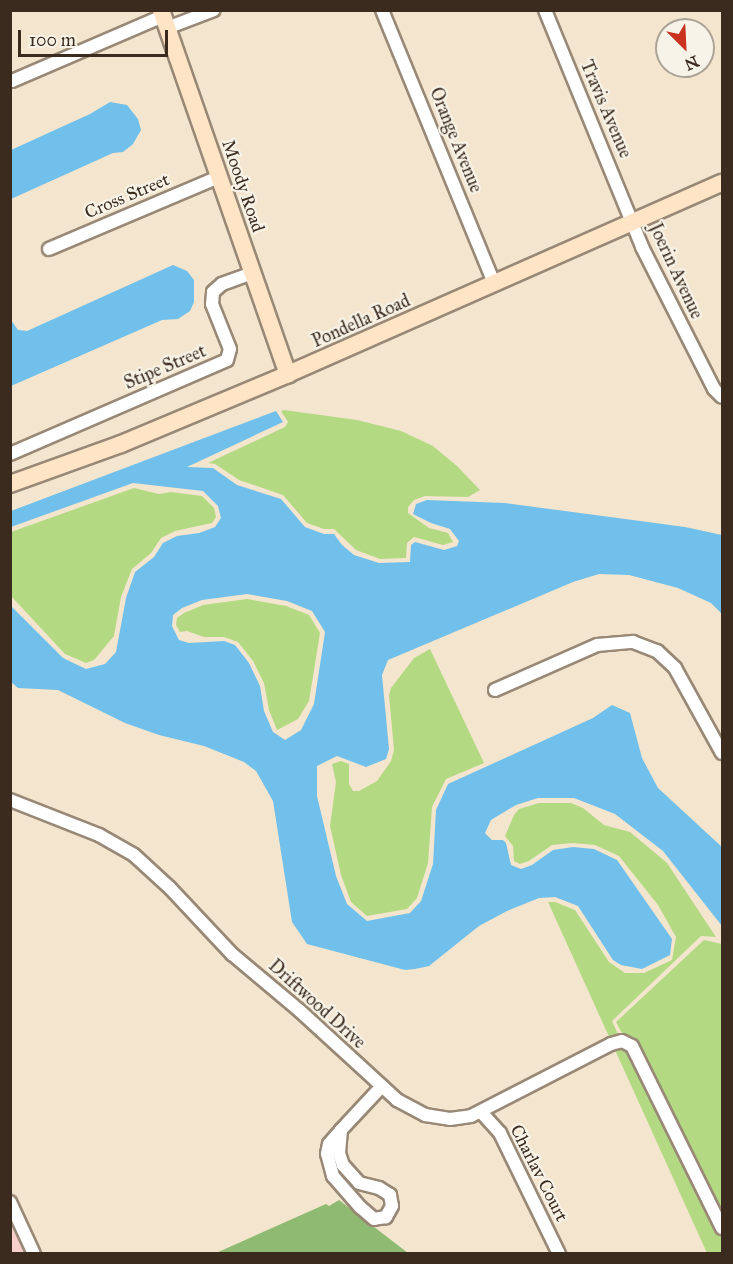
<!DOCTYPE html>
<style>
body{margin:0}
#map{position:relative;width:733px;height:1264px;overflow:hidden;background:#f4e5ce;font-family:"IM FELL Great Primer",serif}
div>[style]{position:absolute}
.built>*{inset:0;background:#f7d0cc}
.green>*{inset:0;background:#b3da83}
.forest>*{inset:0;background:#8eba71}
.water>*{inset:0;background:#70c0eb}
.roads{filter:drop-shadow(2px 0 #988876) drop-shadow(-2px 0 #988876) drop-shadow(0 2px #988876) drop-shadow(0 -2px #988876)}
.street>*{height:12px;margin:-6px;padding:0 6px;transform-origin:6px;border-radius:6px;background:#fff}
.secondary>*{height:16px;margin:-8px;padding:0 8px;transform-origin:8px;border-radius:8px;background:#ffe4c6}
span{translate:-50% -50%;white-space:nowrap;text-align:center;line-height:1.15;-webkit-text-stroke:4.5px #f7f3e8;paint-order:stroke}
.street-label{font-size:18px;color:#3b2a1e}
.frame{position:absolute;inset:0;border:12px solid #3b2a1e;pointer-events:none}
.north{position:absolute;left:655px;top:18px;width:60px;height:60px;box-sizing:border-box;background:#f7f3e8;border:2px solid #aca397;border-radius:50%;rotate:156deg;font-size:16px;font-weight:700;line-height:24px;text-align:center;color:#3b2a1e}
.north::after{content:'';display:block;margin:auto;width:21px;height:27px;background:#c8321e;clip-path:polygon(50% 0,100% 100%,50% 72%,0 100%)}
.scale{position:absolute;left:18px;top:30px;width:150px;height:27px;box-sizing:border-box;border:3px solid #3b2a1e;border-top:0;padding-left:8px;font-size:18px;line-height:21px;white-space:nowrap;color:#3b2a1e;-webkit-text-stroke:4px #f7f3e8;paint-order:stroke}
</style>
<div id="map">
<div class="built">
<i style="clip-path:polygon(11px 1203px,34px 1253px,11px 1253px)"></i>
</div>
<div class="green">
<i style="clip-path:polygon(284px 410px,357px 420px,401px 431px,433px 446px,457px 466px,480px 490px,468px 497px,425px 496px,414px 500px,408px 507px,408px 513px,429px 528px,448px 533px,453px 542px,443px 545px,414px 537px,407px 543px,406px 558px,380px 559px,356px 550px,334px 529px,324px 529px,307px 523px,283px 495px,239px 480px,215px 464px,208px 463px,285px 427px,288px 422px,281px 411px)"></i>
<i style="clip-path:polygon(134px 488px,159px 494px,171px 492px,202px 496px,214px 508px,216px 517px,212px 523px,175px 531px,161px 538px,151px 553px,132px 569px,121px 597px,114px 636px,94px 660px,86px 663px,65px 654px,11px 596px,11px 532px)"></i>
<i style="clip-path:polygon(247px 599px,286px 606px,309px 615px,320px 633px,309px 701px,298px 719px,277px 730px,269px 710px,264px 683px,253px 661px,238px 642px,224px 637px,204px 637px,187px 631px,180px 632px,176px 625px,177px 618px,184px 613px,203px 605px)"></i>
<i style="clip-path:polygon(430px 649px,484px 763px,446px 779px,432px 807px,428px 863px,417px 898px,407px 909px,367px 916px,351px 902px,341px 875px,330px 826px,336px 782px,332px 764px,341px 761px,349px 764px,349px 784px,353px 791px,359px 791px,377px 781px,391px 761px,394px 750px,389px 695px,391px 688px,414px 658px)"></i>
<i style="clip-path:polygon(539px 803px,571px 803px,583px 808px,604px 825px,630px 832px,667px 863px,716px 937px,701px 936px,612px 1021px,621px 1041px,640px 1063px,722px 1227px,722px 1253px,707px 1253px,548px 902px,555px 902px,575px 910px,609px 962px,625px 973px,644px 973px,672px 960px,676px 937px,658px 905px,619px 856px,595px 845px,573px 843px,552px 845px,529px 861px,520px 864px,514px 861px,513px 846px,505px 836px,514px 815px,519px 809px)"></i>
<i style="clip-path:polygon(704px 940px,722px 944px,722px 1220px,616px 1022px)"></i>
</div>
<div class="forest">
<i style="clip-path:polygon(339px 1200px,408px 1253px,216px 1253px,326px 1204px,329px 1206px)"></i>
</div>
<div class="water">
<i style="clip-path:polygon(110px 102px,127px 105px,138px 119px,141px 130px,133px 144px,123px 152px,113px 153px,11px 199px,11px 150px,90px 114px)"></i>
<i style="clip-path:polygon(173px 265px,187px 271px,194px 280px,194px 302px,190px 311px,178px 319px,162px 320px,11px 386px,11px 320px,18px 330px,27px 331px)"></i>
<i style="clip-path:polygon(evenodd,276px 411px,283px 422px,187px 467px,213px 468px,237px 485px,281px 499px,305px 527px,324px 534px,334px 534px,342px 545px,354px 555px,379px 563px,410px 562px,411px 545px,415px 542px,444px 550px,457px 546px,459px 541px,450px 529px,431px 523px,413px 514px,416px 504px,427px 500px,505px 503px,685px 527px,722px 535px,722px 614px,711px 603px,678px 588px,629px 575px,599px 574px,573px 582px,388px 660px,382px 675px,389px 749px,386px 759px,366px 767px,337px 756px,317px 766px,317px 796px,336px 876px,347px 904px,367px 921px,410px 913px,421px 901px,433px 864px,436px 810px,448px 784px,593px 718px,612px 705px,630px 713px,642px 758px,658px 788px,722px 847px,722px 926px,663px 851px,615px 814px,574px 798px,538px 798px,516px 805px,491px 820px,485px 833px,492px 840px,503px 840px,506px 843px,511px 865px,521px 869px,532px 865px,553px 850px,573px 847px,594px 849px,617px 860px,672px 939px,670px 955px,642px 969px,621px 965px,613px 960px,578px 906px,555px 897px,539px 898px,507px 911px,479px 926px,429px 966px,415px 969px,405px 970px,307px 944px,292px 922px,273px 801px,256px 771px,244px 762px,204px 746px,159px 735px,125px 723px,58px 690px,18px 688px,11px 682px,11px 606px,63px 658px,86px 669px,105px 664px,116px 652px,126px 598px,135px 572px,154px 557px,163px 543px,177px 536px,199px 533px,215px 527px,221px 518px,218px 506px,203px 491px,133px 483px,11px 527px,11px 511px,276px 411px,247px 594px,287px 601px,312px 611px,325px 632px,314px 704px,301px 730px,285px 740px,273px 732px,264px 711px,260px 686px,249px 663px,235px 645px,224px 641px,189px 643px,179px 640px,172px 626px,173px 615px,182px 608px,202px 600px,247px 594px)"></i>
</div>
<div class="roads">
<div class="street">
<i style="left:382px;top:10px;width:295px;rotate:67.7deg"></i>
<i style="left:545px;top:10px;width:256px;rotate:67.7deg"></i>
<i style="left:642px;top:247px;width:159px;rotate:63.1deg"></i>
<i style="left:714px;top:389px;width:11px;rotate:45deg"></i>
<i style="left:167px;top:28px;width:50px;rotate:-21deg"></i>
<i style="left:12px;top:81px;width:164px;rotate:-23.3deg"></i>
<i style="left:49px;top:249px;width:185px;rotate:-23deg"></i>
<i style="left:10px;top:454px;width:236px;rotate:-23.4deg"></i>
<i style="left:227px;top:360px;width:11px;rotate:-75deg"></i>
<i style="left:230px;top:349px;width:48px;rotate:-111.8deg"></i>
<i style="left:212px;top:304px;width:12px;rotate:-85deg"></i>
<i style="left:213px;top:292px;width:12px;rotate:-42deg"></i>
<i style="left:222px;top:284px;width:32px;rotate:-20deg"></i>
<i style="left:495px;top:690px;width:111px;rotate:-23.8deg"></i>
<i style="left:597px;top:645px;width:36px;rotate:-5deg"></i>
<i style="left:633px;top:642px;width:26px;rotate:21deg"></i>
<i style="left:657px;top:651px;width:25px;rotate:43deg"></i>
<i style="left:675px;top:668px;width:97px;rotate:61.1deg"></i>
<i style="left:10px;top:800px;width:96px;rotate:21.5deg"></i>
<i style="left:99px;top:835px;width:40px;rotate:29.7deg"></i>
<i style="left:134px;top:855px;width:49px;rotate:42.5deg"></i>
<i style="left:170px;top:888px;width:91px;rotate:46.8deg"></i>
<i style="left:232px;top:954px;width:89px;rotate:40deg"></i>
<i style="left:300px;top:1011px;width:132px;rotate:42.5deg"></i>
<i style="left:397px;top:1100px;width:32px;rotate:28deg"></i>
<i style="left:425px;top:1115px;width:25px;rotate:9deg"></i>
<i style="left:450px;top:1119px;width:21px;rotate:-8deg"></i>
<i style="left:471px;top:1116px;width:157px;rotate:-27.2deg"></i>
<i style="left:611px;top:1044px;width:11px;rotate:-15deg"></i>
<i style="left:622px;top:1041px;width:11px;rotate:27deg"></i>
<i style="left:632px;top:1046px;width:203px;rotate:63.7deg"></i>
<i style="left:482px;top:1113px;width:27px;rotate:48deg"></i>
<i style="left:500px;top:1133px;width:135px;rotate:64deg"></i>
<i style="left:341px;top:1130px;width:23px;rotate:95deg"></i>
<i style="left:339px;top:1153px;width:13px;rotate:72deg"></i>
<i style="left:343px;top:1165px;width:24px;rotate:48deg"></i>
<i style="left:359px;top:1183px;width:21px;rotate:14deg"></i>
<i style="left:379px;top:1188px;width:13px;rotate:32deg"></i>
<i style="left:390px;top:1195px;width:11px;rotate:80deg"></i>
<i style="left:392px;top:1206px;width:13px;rotate:119deg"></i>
<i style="left:386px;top:1217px;width:12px;rotate:171deg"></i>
<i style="left:374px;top:1219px;width:18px;rotate:-139deg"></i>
<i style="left:360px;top:1207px;width:41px;rotate:-131.1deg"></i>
<i style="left:333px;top:1176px;width:23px;rotate:-105deg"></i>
<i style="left:327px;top:1154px;width:10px;rotate:-79deg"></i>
<i style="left:329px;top:1144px;width:18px;rotate:-49deg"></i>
<i style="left:341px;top:1130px;width:60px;rotate:-47deg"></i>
<i style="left:10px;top:1202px;width:57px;rotate:65.2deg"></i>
</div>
<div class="secondary">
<i style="left:161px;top:10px;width:386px;rotate:70.8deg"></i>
<i style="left:10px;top:484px;width:118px;rotate:-19.8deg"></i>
<i style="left:121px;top:444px;width:181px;rotate:-22.7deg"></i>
<i style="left:288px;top:374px;width:474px;rotate:-23.8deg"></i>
</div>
</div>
<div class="street-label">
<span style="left:606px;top:109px;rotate:67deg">Travis Avenue</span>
<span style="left:456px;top:140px;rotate:68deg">Orange Avenue</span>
<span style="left:243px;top:186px;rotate:71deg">Moody Road</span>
<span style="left:127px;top:196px;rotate:-23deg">Cross Street</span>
<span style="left:676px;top:271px;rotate:65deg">Joerin Avenue</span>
<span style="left:361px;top:321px;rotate:-24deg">Pondella Road</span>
<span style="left:165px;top:367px;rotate:-23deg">Stipe Street</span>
<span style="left:317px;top:1004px;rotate:42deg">Driftwood Drive</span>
<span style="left:539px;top:1173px;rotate:63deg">Charlav Court</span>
</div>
<div class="frame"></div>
<div class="north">N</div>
<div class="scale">100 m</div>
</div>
